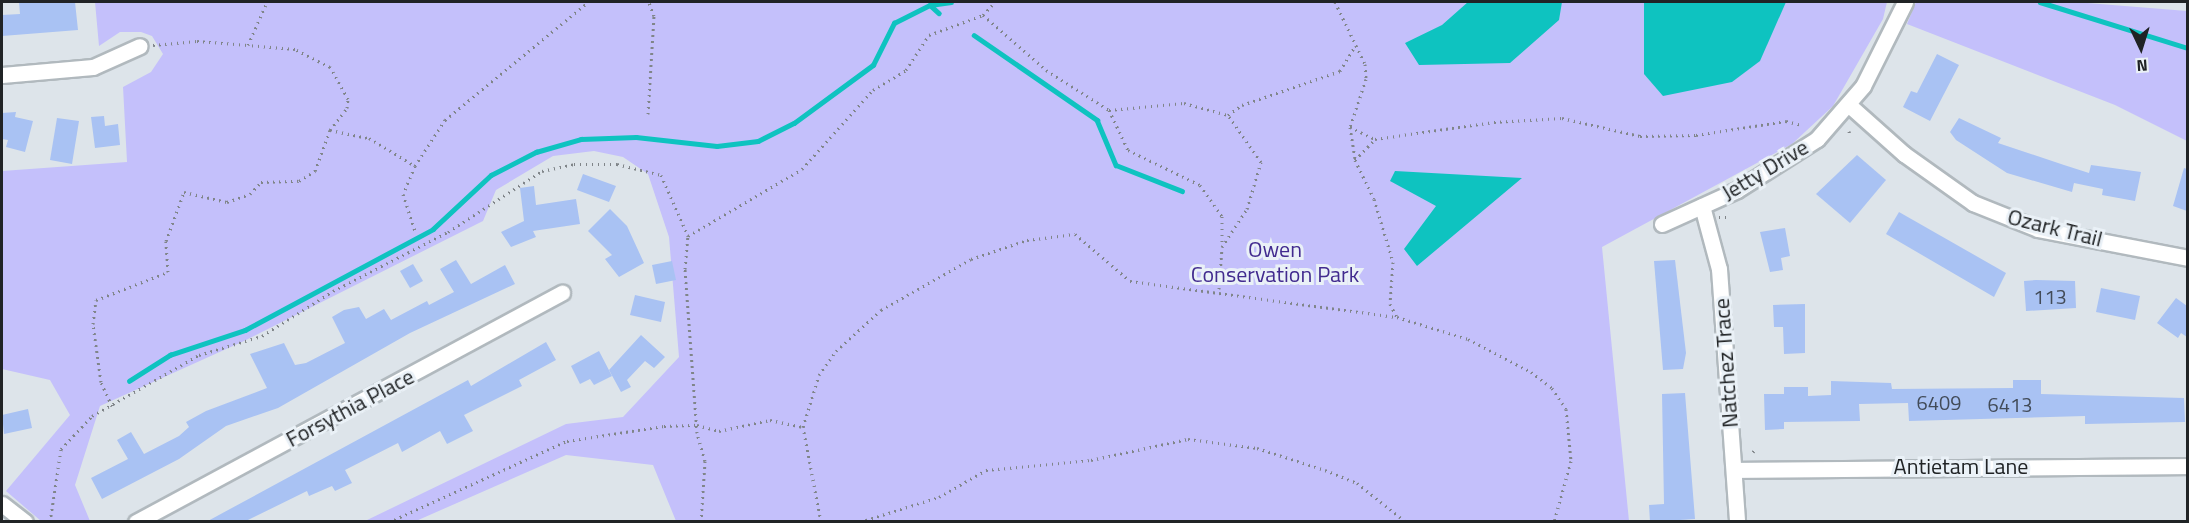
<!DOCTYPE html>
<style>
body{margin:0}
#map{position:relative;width:2189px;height:523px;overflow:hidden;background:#dde4ea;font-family:"Titillium Web",sans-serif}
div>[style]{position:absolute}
.green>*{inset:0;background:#c4c0fb}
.water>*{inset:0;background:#0ec3c0}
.stream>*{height:4.5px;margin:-2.25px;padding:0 2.25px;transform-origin:2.25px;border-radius:2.25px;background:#0ec3c0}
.building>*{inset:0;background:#a9c2f3}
.path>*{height:3px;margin-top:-1.5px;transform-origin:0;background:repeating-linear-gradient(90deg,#808589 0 1.5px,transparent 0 6px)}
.roads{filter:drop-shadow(2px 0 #b1b9be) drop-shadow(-2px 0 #b1b9be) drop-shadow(0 2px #b1b9be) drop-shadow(0 -2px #b1b9be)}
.minor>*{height:15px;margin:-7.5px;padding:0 7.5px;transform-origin:7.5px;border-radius:7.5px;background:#fff}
span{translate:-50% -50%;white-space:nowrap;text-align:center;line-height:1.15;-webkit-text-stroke:6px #eaf1f7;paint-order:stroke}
.number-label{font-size:20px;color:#424b58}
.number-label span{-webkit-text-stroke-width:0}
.street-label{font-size:22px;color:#202325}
.park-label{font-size:22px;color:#422b8f}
.frame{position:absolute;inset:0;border:3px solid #202325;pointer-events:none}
.north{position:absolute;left:2111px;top:18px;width:60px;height:60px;-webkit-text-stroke:4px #eaf1f7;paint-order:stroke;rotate:176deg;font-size:16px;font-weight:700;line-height:24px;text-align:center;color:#202325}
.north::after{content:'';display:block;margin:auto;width:21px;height:27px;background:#202325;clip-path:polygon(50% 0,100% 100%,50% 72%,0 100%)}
</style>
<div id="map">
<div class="green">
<i style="clip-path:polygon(95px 2px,1887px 2px,1883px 19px,1833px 106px,1792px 144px,1602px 247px,1629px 521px,676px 521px,653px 465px,566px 455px,416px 521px,365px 521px,566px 424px,623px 417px,679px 357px,669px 237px,648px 174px,623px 157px,594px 151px,553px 156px,496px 190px,483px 221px,244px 341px,100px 406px,75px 485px,90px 521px,41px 521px,6px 491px,70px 415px,50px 380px,2px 369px,2px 171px,127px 162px,123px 87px,151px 72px,163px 54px,152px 36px,141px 32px,120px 32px,99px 46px)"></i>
<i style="clip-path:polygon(1916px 2px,2075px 2px,2187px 11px,2187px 141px,2115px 105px,1907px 24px)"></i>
</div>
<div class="water">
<i style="clip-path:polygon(1468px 2px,1562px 2px,1559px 20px,1510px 63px,1419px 65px,1405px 43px,1442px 25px)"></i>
<i style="clip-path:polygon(1644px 2px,1786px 2px,1760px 61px,1732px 82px,1663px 96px,1644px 74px)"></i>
<i style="clip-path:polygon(1395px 171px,1522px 178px,1417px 266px,1404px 249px,1436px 206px,1390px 181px)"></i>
</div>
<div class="stream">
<i style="left:2040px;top:2px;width:155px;rotate:17.3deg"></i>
<i style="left:930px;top:5px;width:12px;rotate:42deg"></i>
<i style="left:974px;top:35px;width:150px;rotate:34.6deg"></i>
<i style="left:1097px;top:120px;width:49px;rotate:67.1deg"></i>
<i style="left:1116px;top:165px;width:71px;rotate:21.5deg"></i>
<i style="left:129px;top:381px;width:49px;rotate:-32.4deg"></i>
<i style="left:170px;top:355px;width:79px;rotate:-18.4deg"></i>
<i style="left:245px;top:330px;width:213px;rotate:-28.2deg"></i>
<i style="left:433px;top:229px;width:79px;rotate:-43deg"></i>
<i style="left:491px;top:175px;width:51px;rotate:-27.1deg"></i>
<i style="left:536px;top:152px;width:47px;rotate:-16.1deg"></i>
<i style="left:581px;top:139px;width:55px;rotate:-2.1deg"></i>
<i style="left:636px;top:137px;width:81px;rotate:6.3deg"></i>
<i style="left:717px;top:146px;width:41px;rotate:-7deg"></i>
<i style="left:758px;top:141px;width:40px;rotate:-26.6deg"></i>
<i style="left:794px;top:123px;width:98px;rotate:-36.3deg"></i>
<i style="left:873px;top:65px;width:47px;rotate:-63.4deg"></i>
<i style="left:894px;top:23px;width:40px;rotate:-26.6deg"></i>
<i style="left:930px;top:5px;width:21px;rotate:-8deg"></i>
</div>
<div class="building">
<i style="clip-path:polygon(19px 2px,75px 2px,78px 30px,2px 36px,2px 15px,20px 14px)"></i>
<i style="clip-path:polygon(1937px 54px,1959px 65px,1930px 121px,1903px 107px,1911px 91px,1917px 93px)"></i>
<i style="clip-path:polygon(16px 112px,15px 117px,33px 121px,25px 152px,6px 147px,8px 140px,2px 139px,2px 113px)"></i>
<i style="clip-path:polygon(104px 116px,105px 126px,118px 124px,120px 145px,95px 148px,91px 117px)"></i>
<i style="clip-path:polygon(57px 118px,79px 121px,72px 164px,50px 160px)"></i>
<i style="clip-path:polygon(1959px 118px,2001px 138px,1998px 143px,2064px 165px,2089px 173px,2091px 165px,2141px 172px,2135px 201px,2102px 195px,2103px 189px,2074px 183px,2072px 192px,2007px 173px,1956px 140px,1950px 132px)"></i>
<i style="clip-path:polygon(1857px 155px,1886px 180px,1850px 223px,1816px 194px)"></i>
<i style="clip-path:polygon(2184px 168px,2187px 169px,2187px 211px,2173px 206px)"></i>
<i style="clip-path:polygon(583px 174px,616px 186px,609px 202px,577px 190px)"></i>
<i style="clip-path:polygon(534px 186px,536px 205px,576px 199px,580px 224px,533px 231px,536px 237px,511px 247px,501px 232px,524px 221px,520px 188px)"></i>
<i style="clip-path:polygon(610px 209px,627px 226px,644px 263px,619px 277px,605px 259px,612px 255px,588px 231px)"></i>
<i style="clip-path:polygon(1899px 212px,2006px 273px,1994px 297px,1886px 234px)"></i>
<i style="clip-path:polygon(1785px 228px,1790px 256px,1781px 258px,1783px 270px,1770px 272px,1760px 232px)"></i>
<i style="clip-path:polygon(456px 260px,471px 284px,505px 265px,515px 284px,410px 333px,278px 408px,226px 426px,179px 459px,102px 499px,91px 478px,128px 459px,117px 440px,131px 432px,144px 454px,179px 436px,189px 427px,186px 422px,206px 411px,267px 388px,250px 354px,284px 343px,295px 365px,306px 363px,345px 343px,332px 317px,344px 310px,359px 307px,366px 319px,384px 309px,391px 320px,427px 301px,429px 305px,454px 292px,440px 269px)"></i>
<i style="clip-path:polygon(1675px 260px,1686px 353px,1683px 369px,1663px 370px,1654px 261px)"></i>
<i style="clip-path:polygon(672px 261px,676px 280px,656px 284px,652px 265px)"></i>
<i style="clip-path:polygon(413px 264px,423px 281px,410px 288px,400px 271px)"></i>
<i style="clip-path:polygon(2036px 280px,2075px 281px,2076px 308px,2026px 311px,2024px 281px)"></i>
<i style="clip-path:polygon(2101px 288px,2140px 296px,2135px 320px,2096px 312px)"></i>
<i style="clip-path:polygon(635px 295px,665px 302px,661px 322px,630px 315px)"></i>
<i style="clip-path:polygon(2176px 298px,2187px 306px,2187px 337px,2181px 333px,2178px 338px,2157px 323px)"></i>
<i style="clip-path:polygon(1805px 304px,1805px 353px,1784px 354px,1783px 327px,1774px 327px,1773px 305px)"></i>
<i style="clip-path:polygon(641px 335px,665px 357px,654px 368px,645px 361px,627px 380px,631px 387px,621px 392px,609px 370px)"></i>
<i style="clip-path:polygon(546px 342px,556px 360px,519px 380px,522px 386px,464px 415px,473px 431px,447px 444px,440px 431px,402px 452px,398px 443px,345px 470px,352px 483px,335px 491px,332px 486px,309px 496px,307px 491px,244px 522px,206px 522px,468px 380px,471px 386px)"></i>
<i style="clip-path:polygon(599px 351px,612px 376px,594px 385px,590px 379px,580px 384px,571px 366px)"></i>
<i style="clip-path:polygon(2013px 380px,2041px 380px,2041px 394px,2184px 398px,2185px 422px,2085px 424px,2085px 416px,1909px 421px,1908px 403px,1859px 404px,1860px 421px,1784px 422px,1784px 429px,1765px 430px,1764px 394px,1784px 394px,1784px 387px,1808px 387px,1808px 396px,1831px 395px,1831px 381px,1891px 383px,1892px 389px,2013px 388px)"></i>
<i style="clip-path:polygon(1685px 393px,1695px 519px,1650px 522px,1649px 505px,1664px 504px,1662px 394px)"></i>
<i style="clip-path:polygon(28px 409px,32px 428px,4px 434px,2px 415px)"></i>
</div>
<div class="path">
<i style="left:1335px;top:2px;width:69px;rotate:64.2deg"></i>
<i style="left:1365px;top:64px;width:15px;rotate:86deg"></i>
<i style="left:1366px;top:79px;width:51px;rotate:108.4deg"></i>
<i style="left:1350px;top:127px;width:33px;rotate:81deg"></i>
<i style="left:1355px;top:160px;width:43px;rotate:64deg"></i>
<i style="left:1374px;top:199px;width:66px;rotate:73.2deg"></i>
<i style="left:1393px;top:262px;width:42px;rotate:94.1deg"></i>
<i style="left:1390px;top:304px;width:15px;rotate:62deg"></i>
<i style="left:983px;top:15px;width:84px;rotate:41.1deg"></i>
<i style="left:1046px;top:70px;width:75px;rotate:32.4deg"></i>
<i style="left:1109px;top:110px;width:75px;rotate:-5.3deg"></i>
<i style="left:1184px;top:103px;width:46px;rotate:15.3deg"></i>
<i style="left:153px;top:45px;width:44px;rotate:-5.2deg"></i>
<i style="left:197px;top:41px;width:51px;rotate:4.5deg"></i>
<i style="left:248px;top:45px;width:47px;rotate:-66.2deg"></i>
<i style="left:1109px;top:110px;width:44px;rotate:64.6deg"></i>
<i style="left:1128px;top:150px;width:80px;rotate:25.9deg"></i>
<i style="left:1200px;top:185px;width:38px;rotate:55deg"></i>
<i style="left:1222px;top:216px;width:30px;rotate:90deg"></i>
<i style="left:648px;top:114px;width:98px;rotate:-86.5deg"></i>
<i style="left:654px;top:16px;width:15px;rotate:-110deg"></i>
<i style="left:1350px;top:127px;width:28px;rotate:26deg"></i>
<i style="left:330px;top:130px;width:40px;rotate:12deg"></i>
<i style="left:369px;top:138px;width:54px;rotate:31.3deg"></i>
<i style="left:415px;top:166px;width:30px;rotate:113deg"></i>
<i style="left:403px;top:194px;width:39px;rotate:72deg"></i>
<i style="left:1849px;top:131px;width:5px;rotate:79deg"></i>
<i style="left:1355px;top:160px;width:29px;rotate:-46deg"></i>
<i style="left:1375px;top:139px;width:120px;rotate:-8.1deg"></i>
<i style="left:1494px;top:122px;width:68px;rotate:-3.4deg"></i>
<i style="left:1562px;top:118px;width:80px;rotate:13deg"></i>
<i style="left:1640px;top:136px;width:56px;rotate:-1deg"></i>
<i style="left:1696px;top:135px;width:91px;rotate:-8.8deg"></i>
<i style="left:1786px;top:121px;width:16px;rotate:14deg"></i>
<i style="left:415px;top:166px;width:55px;rotate:-56.9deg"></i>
<i style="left:445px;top:120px;width:185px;rotate:-39.5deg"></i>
<i style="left:1719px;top:217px;width:11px"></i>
<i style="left:1219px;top:289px;width:42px;rotate:-85.9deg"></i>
<i style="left:1222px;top:247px;width:45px;rotate:-56.7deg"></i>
<i style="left:1247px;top:209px;width:49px;rotate:-73.4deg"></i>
<i style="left:1261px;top:162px;width:57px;rotate:-125.1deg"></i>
<i style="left:1228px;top:115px;width:17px;rotate:-36deg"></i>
<i style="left:1242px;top:105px;width:104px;rotate:-19.1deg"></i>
<i style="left:1340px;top:71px;width:26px;rotate:-59deg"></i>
<i style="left:112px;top:406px;width:26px;rotate:-115deg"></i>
<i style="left:101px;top:382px;width:59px;rotate:-97.9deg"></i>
<i style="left:93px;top:324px;width:24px;rotate:-83deg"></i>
<i style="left:96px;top:300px;width:77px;rotate:-21.3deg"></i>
<i style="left:168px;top:272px;width:31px;rotate:-94deg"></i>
<i style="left:166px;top:241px;width:52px;rotate:-69.8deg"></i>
<i style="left:184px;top:192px;width:44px;rotate:13.1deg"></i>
<i style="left:227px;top:202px;width:24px;rotate:-19deg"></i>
<i style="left:250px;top:194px;width:16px;rotate:-47deg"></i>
<i style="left:261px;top:182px;width:38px;rotate:-2deg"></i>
<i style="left:299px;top:181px;width:19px;rotate:-32deg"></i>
<i style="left:315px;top:171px;width:44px;rotate:-69.9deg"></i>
<i style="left:330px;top:130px;width:28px;rotate:-52deg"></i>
<i style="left:347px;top:108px;width:9px;rotate:-84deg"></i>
<i style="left:348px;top:99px;width:37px;rotate:-119deg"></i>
<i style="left:330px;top:67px;width:39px;rotate:-153deg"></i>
<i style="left:295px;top:49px;width:47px;rotate:-175.1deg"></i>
<i style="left:1753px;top:452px;width:5px;rotate:-53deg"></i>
<i style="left:50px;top:522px;width:74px;rotate:-81.4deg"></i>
<i style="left:61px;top:449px;width:45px;rotate:-46.8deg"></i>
<i style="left:92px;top:416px;width:123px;rotate:-29.7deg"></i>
<i style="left:199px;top:355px;width:66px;rotate:-16.8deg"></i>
<i style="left:262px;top:336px;width:84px;rotate:-32.4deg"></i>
<i style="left:333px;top:291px;width:129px;rotate:-27.2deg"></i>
<i style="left:448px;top:232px;width:112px;rotate:-33deg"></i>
<i style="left:542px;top:171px;width:33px;rotate:-12deg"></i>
<i style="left:574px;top:164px;width:43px"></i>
<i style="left:617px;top:164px;width:45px;rotate:14deg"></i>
<i style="left:661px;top:175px;width:67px;rotate:66.1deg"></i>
<i style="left:389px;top:522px;width:196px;rotate:-24.5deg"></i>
<i style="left:567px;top:441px;width:98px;rotate:-8.8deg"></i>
<i style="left:664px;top:426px;width:33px;rotate:-2deg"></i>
<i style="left:697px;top:425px;width:23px;rotate:15deg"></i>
<i style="left:719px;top:431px;width:52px;rotate:-12.2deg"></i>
<i style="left:770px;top:420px;width:34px;rotate:12deg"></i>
<i style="left:701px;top:522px;width:61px;rotate:-86.2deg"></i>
<i style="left:705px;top:461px;width:29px;rotate:-106deg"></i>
<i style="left:697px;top:433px;width:164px;rotate:-94.2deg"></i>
<i style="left:685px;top:269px;width:33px;rotate:-85deg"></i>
<i style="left:688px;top:236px;width:132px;rotate:-30.4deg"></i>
<i style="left:802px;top:169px;width:106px;rotate:-48.1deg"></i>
<i style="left:873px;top:90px;width:39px;rotate:-31deg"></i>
<i style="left:906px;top:70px;width:42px;rotate:-56.7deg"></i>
<i style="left:929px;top:35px;width:58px;rotate:-20.3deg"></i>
<i style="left:983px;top:15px;width:18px;rotate:-47deg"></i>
<i style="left:821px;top:522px;width:97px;rotate:-100.7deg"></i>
<i style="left:803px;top:427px;width:54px;rotate:-72.9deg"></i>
<i style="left:819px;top:375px;width:29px;rotate:-55deg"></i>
<i style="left:836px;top:351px;width:61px;rotate:-42.3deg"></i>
<i style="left:881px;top:310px;width:103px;rotate:-29.5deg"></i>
<i style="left:971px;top:259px;width:59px;rotate:-18.7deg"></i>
<i style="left:1027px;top:240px;width:48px;rotate:-7.1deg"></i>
<i style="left:1075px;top:234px;width:72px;rotate:40.5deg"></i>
<i style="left:1130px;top:281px;width:269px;rotate:7.7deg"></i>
<i style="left:1397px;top:317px;width:74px;rotate:17.2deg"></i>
<i style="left:1468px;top:339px;width:71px;rotate:27.6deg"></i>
<i style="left:1531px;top:372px;width:26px;rotate:37deg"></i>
<i style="left:1552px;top:388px;width:25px;rotate:56deg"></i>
<i style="left:1566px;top:409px;width:52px;rotate:84.5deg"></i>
<i style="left:1571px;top:461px;width:63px;rotate:105.6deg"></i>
<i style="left:860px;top:522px;width:83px;rotate:-17.6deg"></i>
<i style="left:939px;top:497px;width:54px;rotate:-29.9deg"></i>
<i style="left:986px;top:470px;width:105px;rotate:-5.4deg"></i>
<i style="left:1091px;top:460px;width:99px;rotate:-12.2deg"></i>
<i style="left:1188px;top:439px;width:70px;rotate:7.4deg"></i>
<i style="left:1257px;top:448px;width:71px;rotate:17.9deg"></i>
<i style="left:1325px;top:470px;width:35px;rotate:22deg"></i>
<i style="left:1357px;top:483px;width:63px;rotate:38.5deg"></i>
</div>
<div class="roads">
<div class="minor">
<i style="left:2px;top:75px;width:91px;rotate:-5deg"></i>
<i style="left:93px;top:67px;width:51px;rotate:-24.1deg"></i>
<i style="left:1849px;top:105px;width:74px;rotate:41.7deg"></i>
<i style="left:1904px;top:154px;width:85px;rotate:35.4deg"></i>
<i style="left:1973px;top:203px;width:70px;rotate:21.8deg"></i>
<i style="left:2038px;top:229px;width:153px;rotate:10.9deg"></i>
<i style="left:1702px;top:206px;width:65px;rotate:74.9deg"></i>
<i style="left:1719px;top:269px;width:254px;rotate:85.9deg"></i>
<i style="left:1662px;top:224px;width:82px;rotate:-24.4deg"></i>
<i style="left:1737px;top:190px;width:95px;rotate:-32.5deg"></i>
<i style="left:1817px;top:139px;width:70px;rotate:-49deg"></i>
<i style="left:1863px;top:86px;width:94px;rotate:-63.4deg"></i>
<i style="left:1734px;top:470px;width:454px;rotate:-0.5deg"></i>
<i style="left:2px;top:504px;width:29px;rotate:38deg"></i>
<i style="left:136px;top:522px;width:484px;rotate:-28.3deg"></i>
</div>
</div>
<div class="number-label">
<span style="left:2050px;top:296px">113</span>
<span style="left:1939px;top:402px">6409</span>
<span style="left:2010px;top:404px">6413</span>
</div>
<div class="street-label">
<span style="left:1765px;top:170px;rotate:-31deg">Jetty Drive</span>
<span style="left:2055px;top:228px;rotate:14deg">Ozark Trail</span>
<span style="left:1726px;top:363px;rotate:-94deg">Natchez Trace</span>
<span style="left:350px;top:408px;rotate:-28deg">Forsythia Place</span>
<span style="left:1961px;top:467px">Antietam Lane</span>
</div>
<div class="park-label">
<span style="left:1275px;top:262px">Owen<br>Conservation Park</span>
</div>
<div class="frame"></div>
<div class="north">N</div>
</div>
